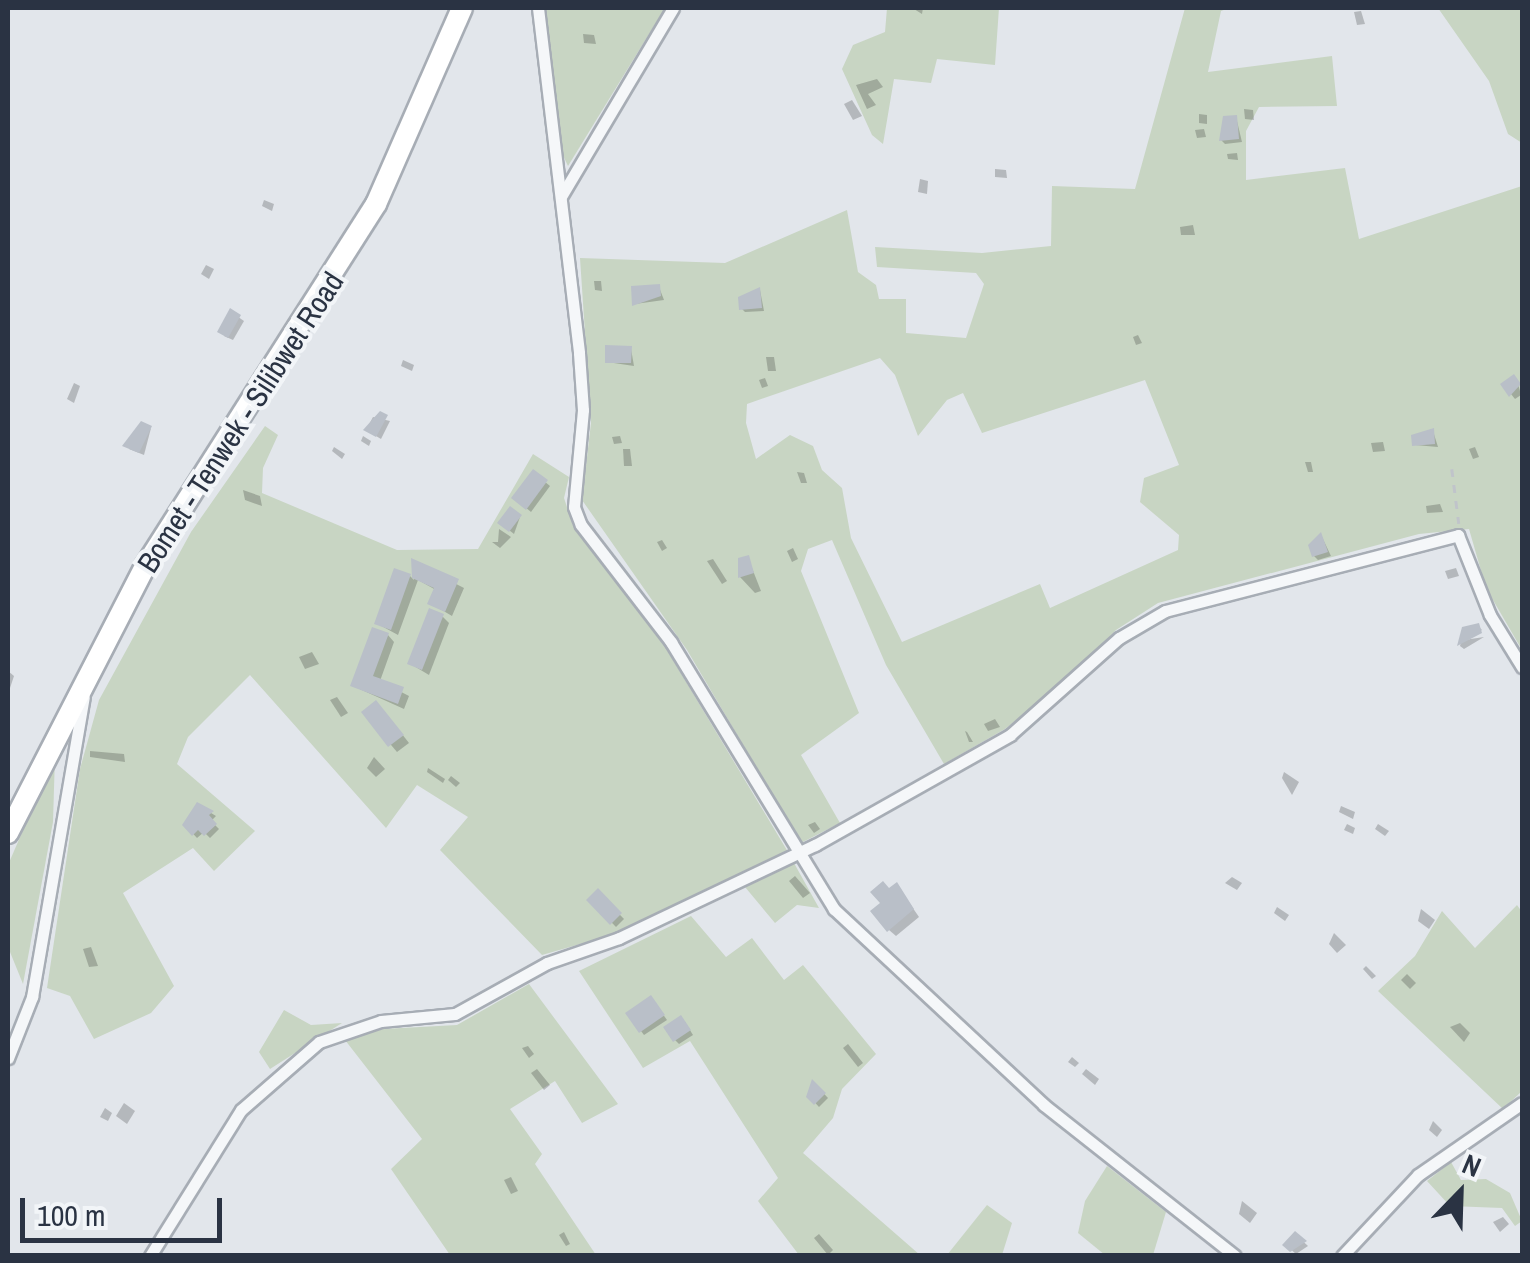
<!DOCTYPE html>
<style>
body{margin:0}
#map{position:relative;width:1530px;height:1263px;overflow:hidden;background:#e2e6eb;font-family:"Archivo Narrow",sans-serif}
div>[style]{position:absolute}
.green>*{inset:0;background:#c8d5c3}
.shadow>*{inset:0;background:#0003}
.building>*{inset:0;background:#b9bfc8}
.path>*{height:2.5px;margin-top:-1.25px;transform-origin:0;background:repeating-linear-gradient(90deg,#c0c4ca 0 8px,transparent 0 16px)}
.roads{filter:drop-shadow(2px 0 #a7adb5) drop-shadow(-2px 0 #a7adb5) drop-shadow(0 2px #a7adb5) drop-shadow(0 -2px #a7adb5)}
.street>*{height:11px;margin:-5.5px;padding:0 5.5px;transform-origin:5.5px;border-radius:5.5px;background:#f5f7f9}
.primary>*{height:20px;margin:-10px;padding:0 10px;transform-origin:10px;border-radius:10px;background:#fff}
span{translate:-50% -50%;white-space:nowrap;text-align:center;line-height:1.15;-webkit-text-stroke:8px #f2f5f8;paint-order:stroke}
.street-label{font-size:30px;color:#2a3343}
.frame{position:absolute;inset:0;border:10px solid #2a3343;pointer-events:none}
.north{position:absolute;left:1410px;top:1143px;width:100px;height:100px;-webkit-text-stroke:8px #f2f5f8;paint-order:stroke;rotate:23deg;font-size:28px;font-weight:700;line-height:40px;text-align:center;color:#2a3343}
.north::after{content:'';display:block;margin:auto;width:35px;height:45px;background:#2a3343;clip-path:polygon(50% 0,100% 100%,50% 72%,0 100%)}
.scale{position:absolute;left:20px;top:1198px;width:202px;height:45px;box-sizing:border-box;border:5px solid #2a3343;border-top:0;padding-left:12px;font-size:30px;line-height:35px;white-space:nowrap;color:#2a3343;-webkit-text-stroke:8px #f2f5f8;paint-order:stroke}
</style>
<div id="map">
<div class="green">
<i style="clip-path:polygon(544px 8px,665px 8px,568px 166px,560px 149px)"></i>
<i style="clip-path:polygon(887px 8px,999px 8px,995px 65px,937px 59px,931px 83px,894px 79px,883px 144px,872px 135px,842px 69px,853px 45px,885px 32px)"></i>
<i style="clip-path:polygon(evenodd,1185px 8px,1229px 8px,1221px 11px,1208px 72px,1332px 56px,1337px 106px,1259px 107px,1246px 131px,1246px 180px,1345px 168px,1359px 239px,1522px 186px,1522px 650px,1486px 588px,1469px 529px,1419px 534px,1158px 603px,1116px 630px,1077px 672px,1005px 729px,944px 764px,886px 665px,832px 540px,808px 549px,801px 571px,859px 713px,801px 755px,840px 823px,801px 843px,687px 650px,582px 500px,591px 423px,580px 258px,725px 263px,847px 210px,858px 272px,876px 285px,879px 299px,906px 299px,906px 333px,966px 338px,984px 284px,976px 273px,877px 267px,875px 247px,982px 253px,1051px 246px,1052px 186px,1135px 189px,1185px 8px,880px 358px,895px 375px,918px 436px,947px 400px,963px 393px,982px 433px,1145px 380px,1179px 465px,1144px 478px,1140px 502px,1179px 535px,1178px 550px,1050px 608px,1040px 584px,902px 642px,851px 538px,842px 488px,822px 470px,813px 446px,790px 435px,756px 459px,746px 423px,747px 404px,880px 358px)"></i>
<i style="clip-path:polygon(1438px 8px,1522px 8px,1522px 143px,1508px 134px,1489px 81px)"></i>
<i style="clip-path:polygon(265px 426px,278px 435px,263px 468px,262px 493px,397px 550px,478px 549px,533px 454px,569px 477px,564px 498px,573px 525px,664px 645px,788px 852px,629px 930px,542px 955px,440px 850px,468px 817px,417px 785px,386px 828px,250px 675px,188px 737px,177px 764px,255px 831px,214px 871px,193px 848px,123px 893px,174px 986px,151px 1013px,94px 1039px,70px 996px,47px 988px,80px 769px,99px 700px,191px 532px)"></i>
<i style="clip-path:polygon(55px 756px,53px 822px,23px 984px,8px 947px,8px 865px)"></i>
<i style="clip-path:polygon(794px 863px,819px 908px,797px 905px,775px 923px,745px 887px)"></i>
<i style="clip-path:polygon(1517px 905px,1522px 912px,1522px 1091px,1503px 1109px,1378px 991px,1415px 956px,1442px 911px,1475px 948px)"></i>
<i style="clip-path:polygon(691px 916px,726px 957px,752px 938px,784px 980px,803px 965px,876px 1054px,842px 1089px,833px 1118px,803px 1153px,920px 1255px,799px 1255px,758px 1201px,778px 1178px,690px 1041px,643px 1068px,579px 971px)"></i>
<i style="clip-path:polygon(529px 984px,618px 1104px,582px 1123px,555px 1081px,510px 1109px,542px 1154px,535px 1164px,596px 1255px,450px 1255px,391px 1169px,422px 1139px,345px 1040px,383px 1029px,457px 1025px)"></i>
<i style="clip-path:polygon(284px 1010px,311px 1025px,342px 1023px,270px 1069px,259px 1052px)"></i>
<i style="clip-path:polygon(1451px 1162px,1461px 1180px,1486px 1179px,1510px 1193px,1522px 1221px,1515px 1226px,1502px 1208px,1450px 1206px,1427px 1181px)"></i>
<i style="clip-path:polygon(1107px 1166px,1166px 1212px,1153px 1255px,1105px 1255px,1078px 1233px,1085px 1201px)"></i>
<i style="clip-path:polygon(987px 1205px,1012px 1223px,1002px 1255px,947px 1255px)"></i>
</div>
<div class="shadow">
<i style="clip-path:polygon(897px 8px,923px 8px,922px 14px,914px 9px)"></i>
<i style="clip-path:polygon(1361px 11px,1365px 24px,1357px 25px,1354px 12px)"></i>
<i style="clip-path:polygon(583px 34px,594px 35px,596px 44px,584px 43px)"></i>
<i style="clip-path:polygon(877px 79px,883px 87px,868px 94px,876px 105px,867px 109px,856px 85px)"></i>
<i style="clip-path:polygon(852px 100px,862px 116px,853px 120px,844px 104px)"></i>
<i style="clip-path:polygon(1244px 109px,1253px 110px,1254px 120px,1245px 119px)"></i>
<i style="clip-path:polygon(1199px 114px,1207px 115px,1207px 124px,1199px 123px)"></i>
<i style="clip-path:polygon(1236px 117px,1242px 142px,1225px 144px,1221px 140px)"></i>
<i style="clip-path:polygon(1204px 129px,1206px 137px,1197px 138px,1195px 130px)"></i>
<i style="clip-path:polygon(1237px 153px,1238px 160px,1228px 159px,1227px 154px)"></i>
<i style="clip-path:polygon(995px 169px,1006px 170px,1007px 178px,995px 177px)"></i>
<i style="clip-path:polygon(920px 179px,928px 181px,927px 194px,918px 192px)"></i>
<i style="clip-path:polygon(264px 200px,274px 204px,272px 211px,262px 206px)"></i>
<i style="clip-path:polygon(1193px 225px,1195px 235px,1181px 235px,1180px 227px)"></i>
<i style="clip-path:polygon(206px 265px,214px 269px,209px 279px,201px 274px)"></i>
<i style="clip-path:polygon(594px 281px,601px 281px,602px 291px,595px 290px)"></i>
<i style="clip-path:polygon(659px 287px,664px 300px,635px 304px)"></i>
<i style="clip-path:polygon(760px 290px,764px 311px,745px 312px,741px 308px)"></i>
<i style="clip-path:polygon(231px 312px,244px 321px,233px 340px,224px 336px)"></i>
<i style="clip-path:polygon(1138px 335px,1142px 343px,1136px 345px,1133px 337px)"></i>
<i style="clip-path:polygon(631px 349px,634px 366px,607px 362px)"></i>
<i style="clip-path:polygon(766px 357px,774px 357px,776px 371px,768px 371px)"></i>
<i style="clip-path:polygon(403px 360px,414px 365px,412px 371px,401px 366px)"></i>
<i style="clip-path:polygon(765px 378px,768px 386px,762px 388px,759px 380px)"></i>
<i style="clip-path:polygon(1517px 380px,1521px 395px,1515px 399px,1503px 384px)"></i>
<i style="clip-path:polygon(74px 383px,80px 386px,74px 403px,67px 399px)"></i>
<i style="clip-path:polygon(373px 417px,390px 421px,381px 439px,366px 430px)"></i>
<i style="clip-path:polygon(151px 428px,144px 455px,129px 449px)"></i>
<i style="clip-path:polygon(1433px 431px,1438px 447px,1415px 445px)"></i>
<i style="clip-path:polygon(363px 436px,371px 441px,369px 446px,361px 441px)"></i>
<i style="clip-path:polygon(612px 437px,620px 436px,622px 443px,614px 444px)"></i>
<i style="clip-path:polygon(1371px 443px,1383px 442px,1385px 451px,1373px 452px)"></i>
<i style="clip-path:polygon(334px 447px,345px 454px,342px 459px,332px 451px)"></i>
<i style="clip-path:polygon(1475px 447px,1479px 457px,1473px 459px,1469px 449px)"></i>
<i style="clip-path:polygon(623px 449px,630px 449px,632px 466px,624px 466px)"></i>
<i style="clip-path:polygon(1305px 462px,1311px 462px,1313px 472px,1308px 472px)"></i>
<i style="clip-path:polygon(533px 472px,550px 486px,531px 512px,518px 501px)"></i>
<i style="clip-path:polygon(797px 472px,804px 473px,807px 483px,801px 483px)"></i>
<i style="clip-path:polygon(243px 490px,260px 496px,262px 506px,245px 500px)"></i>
<i style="clip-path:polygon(1440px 504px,1443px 512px,1427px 513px,1426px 506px)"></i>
<i style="clip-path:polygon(520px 517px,514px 534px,504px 526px)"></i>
<i style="clip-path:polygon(499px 529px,511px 537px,500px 548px,492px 542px,498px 542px)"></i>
<i style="clip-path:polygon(1321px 535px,1331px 556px,1318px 560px,1314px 556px)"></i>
<i style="clip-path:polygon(662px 540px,667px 548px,662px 551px,657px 542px)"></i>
<i style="clip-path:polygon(793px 548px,798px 559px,792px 562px,787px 551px)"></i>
<i style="clip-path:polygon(748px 558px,761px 591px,755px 593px,740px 577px)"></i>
<i style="clip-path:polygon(713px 559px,727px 581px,722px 584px,707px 561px)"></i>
<i style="clip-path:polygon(413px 562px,464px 588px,452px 616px,430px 603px,436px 590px,418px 580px,398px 635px,376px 623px,410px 576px,414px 580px)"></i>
<i style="clip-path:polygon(1456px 568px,1459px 576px,1448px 579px,1445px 571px)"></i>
<i style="clip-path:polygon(442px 616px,449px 623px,429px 675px,409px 663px)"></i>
<i style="clip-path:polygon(1478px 626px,1482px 630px,1464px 640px,1484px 637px,1464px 649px,1460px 646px,1464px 629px)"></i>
<i style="clip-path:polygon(388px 635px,394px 642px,380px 681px,409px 696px,404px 709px,353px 686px)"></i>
<i style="clip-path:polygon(312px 652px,319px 664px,305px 669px,299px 657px)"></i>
<i style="clip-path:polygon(8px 671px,14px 676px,8px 694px)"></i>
<i style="clip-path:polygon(337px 697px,348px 713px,341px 717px,330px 700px)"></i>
<i style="clip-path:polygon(383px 710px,409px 743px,397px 752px,364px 713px)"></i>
<i style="clip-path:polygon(995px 719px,1000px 727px,988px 731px,984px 724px)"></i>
<i style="clip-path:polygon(965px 731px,967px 732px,973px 742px,969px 742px)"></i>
<i style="clip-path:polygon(90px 751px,124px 754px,125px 762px,90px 757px)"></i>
<i style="clip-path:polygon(374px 757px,385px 769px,376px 777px,367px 768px)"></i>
<i style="clip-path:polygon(428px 768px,445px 779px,443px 783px,427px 772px)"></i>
<i style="clip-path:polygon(1284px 772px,1299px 782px,1292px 795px,1282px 778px)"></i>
<i style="clip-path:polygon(451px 776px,460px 783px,456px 787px,448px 780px)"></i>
<i style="clip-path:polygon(198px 805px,216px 816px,211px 821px,219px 829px,210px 838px,204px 832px,197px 838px,185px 825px)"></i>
<i style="clip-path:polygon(1341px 806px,1355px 812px,1353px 819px,1339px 812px)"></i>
<i style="clip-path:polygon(815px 822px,820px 829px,814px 833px,808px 825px)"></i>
<i style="clip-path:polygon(1347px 824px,1355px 828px,1353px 834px,1344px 830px)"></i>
<i style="clip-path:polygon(1378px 824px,1389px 831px,1385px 836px,1375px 829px)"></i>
<i style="clip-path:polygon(795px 876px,810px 893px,803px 898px,789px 881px)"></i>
<i style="clip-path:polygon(1232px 877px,1242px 883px,1237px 890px,1225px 883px)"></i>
<i style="clip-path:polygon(897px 885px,919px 917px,896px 936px,889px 930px,890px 891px)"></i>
<i style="clip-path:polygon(598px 892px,624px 919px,616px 927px,590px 900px)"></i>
<i style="clip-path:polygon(1277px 907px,1289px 915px,1285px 921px,1274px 913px)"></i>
<i style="clip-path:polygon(1421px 909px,1435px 920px,1429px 929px,1418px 921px)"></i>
<i style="clip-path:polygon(1334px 933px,1346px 945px,1337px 953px,1329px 944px)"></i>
<i style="clip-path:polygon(91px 947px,98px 966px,89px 967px,83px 949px)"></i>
<i style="clip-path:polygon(1366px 966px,1376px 976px,1372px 979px,1363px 969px)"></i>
<i style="clip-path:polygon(1407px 974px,1416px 983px,1410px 989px,1401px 980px)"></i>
<i style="clip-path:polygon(654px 1002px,667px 1020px,644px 1035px,641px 1031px)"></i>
<i style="clip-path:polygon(685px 1022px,693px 1035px,679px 1044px,675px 1040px)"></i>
<i style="clip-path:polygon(1460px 1023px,1470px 1033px,1464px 1042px,1450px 1027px)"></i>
<i style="clip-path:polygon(848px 1044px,863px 1063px,858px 1067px,843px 1048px)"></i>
<i style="clip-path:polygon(528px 1046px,534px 1054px,529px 1058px,522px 1048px)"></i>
<i style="clip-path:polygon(1072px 1057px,1079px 1063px,1075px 1067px,1068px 1062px)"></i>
<i style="clip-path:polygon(537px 1069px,550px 1085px,544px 1090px,531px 1073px)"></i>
<i style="clip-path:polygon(1086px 1069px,1099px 1079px,1095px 1085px,1082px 1074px)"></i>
<i style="clip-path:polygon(814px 1083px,828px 1098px,819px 1107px,809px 1096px)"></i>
<i style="clip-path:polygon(124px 1103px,135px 1111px,127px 1124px,116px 1116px)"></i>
<i style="clip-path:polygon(105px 1108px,112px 1113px,108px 1121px,100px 1117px)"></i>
<i style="clip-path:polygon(1433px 1121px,1442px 1130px,1437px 1137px,1429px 1130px)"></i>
<i style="clip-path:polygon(511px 1177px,518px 1191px,511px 1194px,504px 1180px)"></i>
<i style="clip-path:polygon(1242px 1201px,1257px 1213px,1250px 1223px,1239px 1214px)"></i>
<i style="clip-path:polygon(1503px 1217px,1509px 1224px,1500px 1232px,1493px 1222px)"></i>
<i style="clip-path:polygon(564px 1232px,570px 1244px,566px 1246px,559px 1235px)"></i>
<i style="clip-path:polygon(819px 1234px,833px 1250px,828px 1255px,814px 1238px)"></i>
<i style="clip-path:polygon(1295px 1234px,1308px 1246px,1296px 1254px,1286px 1245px)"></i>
</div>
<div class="building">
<i style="clip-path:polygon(1237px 115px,1239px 139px,1219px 141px,1223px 116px)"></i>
<i style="clip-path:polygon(660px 284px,661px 296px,632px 306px,631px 286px)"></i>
<i style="clip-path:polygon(760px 287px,762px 308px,739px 310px,738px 297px)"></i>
<i style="clip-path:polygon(230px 308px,241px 315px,228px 338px,217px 332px)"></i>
<i style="clip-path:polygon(605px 345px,632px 346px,631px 363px,605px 363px)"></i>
<i style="clip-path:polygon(1514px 374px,1521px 384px,1509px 397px,1500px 384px)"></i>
<i style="clip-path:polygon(380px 411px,388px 415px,376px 437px,363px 430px)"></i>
<i style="clip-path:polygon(141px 421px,152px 426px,139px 453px,122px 446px)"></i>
<i style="clip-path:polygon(1434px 428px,1435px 444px,1412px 446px,1411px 435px)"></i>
<i style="clip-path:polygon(533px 469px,548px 480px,526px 510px,511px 498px)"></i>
<i style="clip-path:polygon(510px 506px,522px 515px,509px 532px,497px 523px)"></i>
<i style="clip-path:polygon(1321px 532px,1328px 552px,1312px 557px,1308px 545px)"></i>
<i style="clip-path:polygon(749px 555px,754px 573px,738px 578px,738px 558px)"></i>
<i style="clip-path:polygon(411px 558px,459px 579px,445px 612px,427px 604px,434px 588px,412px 578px)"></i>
<i style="clip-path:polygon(394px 568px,411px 574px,391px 630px,374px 624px)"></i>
<i style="clip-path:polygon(429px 608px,444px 614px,422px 670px,407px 664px)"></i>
<i style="clip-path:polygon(1479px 623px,1482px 633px,1457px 646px,1462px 627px)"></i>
<i style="clip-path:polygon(372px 627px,389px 633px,373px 676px,404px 687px,398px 704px,350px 686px)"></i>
<i style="clip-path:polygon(376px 700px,404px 735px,388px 747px,361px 712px)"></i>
<i style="clip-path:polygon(197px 802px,214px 811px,209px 815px,217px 824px,204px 836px,198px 830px,192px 836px,182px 825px)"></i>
<i style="clip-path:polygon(883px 881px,889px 888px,897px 882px,914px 909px,887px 932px,870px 911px,880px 903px,870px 892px)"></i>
<i style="clip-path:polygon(598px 888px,622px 913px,610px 925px,586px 900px)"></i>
<i style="clip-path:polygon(651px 995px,665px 1015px,639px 1033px,625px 1013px)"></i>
<i style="clip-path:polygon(681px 1015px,691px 1030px,673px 1042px,663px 1027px)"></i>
<i style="clip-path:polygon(812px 1079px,826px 1093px,814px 1105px,806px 1097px)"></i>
<i style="clip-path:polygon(1295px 1231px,1307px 1241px,1290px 1252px,1282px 1245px)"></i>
</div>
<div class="path">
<i style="left:1452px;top:469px;width:55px;rotate:82.7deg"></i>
</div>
<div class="roads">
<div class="street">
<i style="left:538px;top:8px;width:347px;rotate:83.2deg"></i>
<i style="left:579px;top:353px;width:57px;rotate:86deg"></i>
<i style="left:583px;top:410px;width:97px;rotate:95.3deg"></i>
<i style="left:574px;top:507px;width:19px;rotate:69deg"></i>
<i style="left:581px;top:525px;width:148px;rotate:52.4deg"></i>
<i style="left:671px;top:642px;width:313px;rotate:58.6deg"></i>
<i style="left:834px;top:909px;width:287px;rotate:43deg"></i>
<i style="left:1044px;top:1105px;width:243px;rotate:38.3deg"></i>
<i style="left:562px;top:195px;width:217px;rotate:-59.3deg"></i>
<i style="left:8px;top:1058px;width:66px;rotate:-68.5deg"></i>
<i style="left:32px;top:997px;width:304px;rotate:-80.2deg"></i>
<i style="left:150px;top:1256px;width:172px;rotate:-58.1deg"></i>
<i style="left:241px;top:1110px;width:103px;rotate:-41.1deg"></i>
<i style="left:319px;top:1042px;width:65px;rotate:-18.7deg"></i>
<i style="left:381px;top:1021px;width:74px;rotate:-5.4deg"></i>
<i style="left:455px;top:1014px;width:105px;rotate:-29deg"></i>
<i style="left:547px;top:963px;width:76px;rotate:-19.1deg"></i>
<i style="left:619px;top:938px;width:217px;rotate:-25.4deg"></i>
<i style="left:815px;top:845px;width:224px;rotate:-29.4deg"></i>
<i style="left:1010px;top:735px;width:146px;rotate:-41.7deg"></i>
<i style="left:1119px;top:638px;width:53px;rotate:-30.4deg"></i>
<i style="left:1165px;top:611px;width:303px;rotate:-14.5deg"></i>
<i style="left:1458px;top:535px;width:86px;rotate:68.2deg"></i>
<i style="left:1490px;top:615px;width:61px;rotate:58.4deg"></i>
<i style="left:1342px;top:1256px;width:111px;rotate:-46.8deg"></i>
<i style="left:1418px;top:1175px;width:126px;rotate:-34.7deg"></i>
</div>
<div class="primary">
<i style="left:8px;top:833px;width:301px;rotate:-62.8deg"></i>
<i style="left:146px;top:565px;width:428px;rotate:-57.5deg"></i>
<i style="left:376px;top:204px;width:214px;rotate:-66.3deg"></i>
</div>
</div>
<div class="street-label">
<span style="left:240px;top:422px;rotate:-57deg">Bomet - Tenwek - Silibwet Road</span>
</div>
<div class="frame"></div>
<div class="north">N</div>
<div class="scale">100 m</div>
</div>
